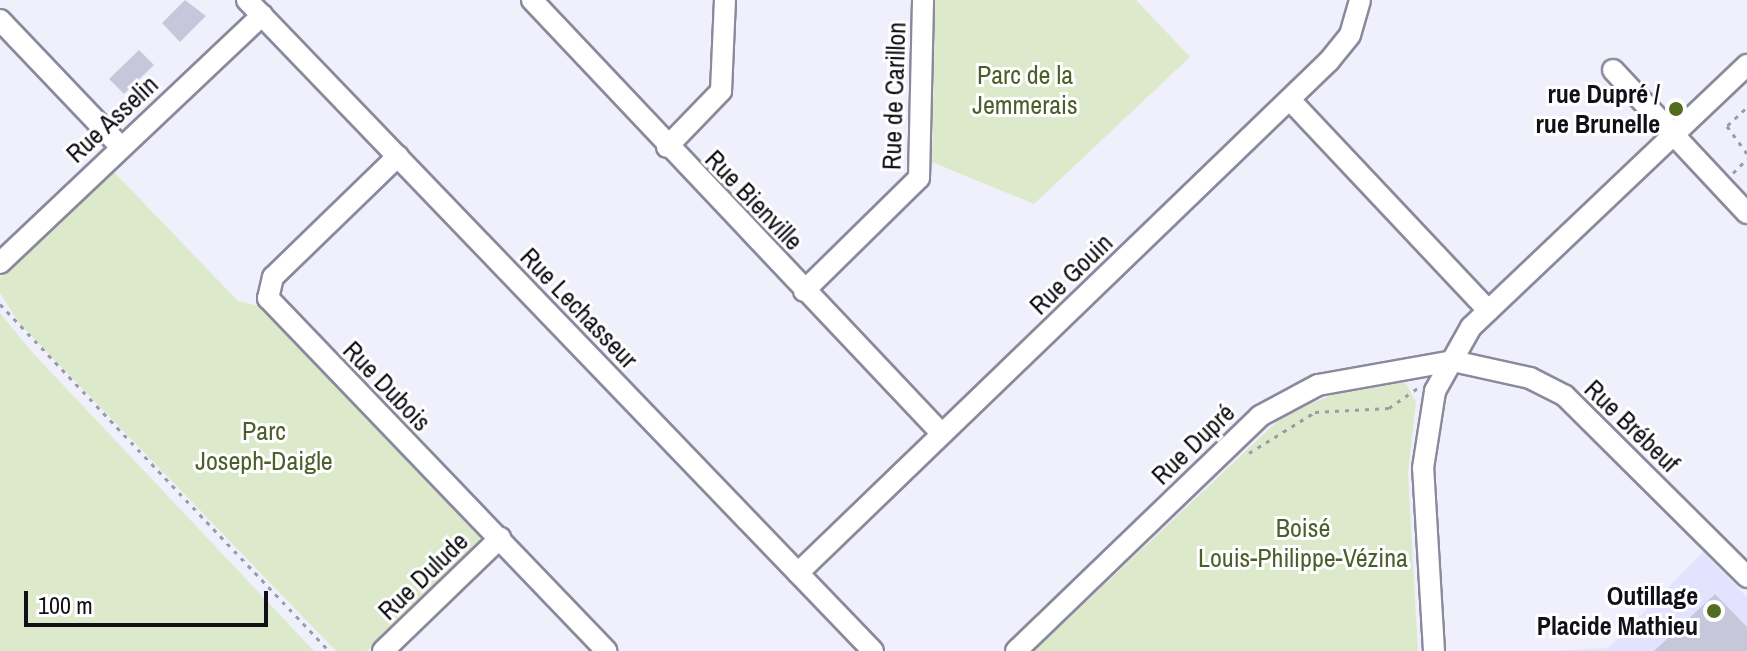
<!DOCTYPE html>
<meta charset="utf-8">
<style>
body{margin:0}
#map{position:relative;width:1747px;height:651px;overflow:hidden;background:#f0f0fc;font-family:"Archivo Narrow",sans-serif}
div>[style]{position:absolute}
.built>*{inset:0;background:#e4e3ff}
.green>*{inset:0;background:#dde9cb}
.building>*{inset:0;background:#c7c7db}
.path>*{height:3px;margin-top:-1.5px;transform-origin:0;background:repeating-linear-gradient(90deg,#9b9ba5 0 4px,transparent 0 10px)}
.roads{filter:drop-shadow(2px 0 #8a8a9c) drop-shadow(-2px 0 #8a8a9c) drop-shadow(0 2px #8a8a9c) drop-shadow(0 -2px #8a8a9c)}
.minor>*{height:20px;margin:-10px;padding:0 10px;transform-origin:10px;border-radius:10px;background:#fff}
.dots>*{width:22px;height:22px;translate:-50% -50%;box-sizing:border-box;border:4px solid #fefffe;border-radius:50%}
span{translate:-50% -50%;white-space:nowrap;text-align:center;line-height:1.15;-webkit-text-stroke:6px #fefffe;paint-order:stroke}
.park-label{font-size:26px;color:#4c5f2b}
.poi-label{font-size:26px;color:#111017;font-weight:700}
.right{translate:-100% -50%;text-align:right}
.street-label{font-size:26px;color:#111017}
.scale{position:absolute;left:24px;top:591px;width:244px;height:36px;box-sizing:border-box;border:4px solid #111017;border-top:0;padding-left:10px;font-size:24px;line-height:28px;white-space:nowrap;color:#111017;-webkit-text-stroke:6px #fefffe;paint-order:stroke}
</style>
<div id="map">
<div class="built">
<i style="clip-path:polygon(1703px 552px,1747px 597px,1747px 651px,1550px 651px,1608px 648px)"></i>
</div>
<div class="green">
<i style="clip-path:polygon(935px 0,1136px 0,1190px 57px,1034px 204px,932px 162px)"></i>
<i style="clip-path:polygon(113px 171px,238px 301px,259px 306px,481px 532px,479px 543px,367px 651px,336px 651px,19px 323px,0 293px,0 277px)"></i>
<i style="clip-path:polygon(0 313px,32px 352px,314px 651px,0 651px)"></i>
<i style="clip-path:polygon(1405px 382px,1416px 402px,1408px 473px,1418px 651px,1034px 651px,1285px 414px,1332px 395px)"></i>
</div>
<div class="building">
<i style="clip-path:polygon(185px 0,206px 16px,180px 42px,162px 23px)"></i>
<i style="clip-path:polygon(139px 50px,154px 65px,124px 94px,109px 79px)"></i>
<i style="clip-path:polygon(1715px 594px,1747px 627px,1747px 651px,1654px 651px)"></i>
</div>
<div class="path">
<i style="left:1745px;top:109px;width:25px;rotate:137deg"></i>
<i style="left:1727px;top:126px;width:34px;rotate:54deg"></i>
<i style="left:1733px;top:173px;width:20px;rotate:-45deg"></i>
<i style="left:0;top:304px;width:478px;rotate:46.5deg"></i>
<i style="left:1249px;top:453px;width:78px;rotate:-31.8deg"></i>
<i style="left:1315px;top:412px;width:74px;rotate:-3.1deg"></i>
<i style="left:1389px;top:408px;width:35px;rotate:-35deg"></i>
</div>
<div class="roads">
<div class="minor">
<i style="left:247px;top:0;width:903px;rotate:46.12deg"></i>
<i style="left:532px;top:0;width:596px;rotate:46.63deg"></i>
<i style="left:0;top:20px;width:175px;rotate:46.4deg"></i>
<i style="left:1613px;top:70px;width:196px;rotate:46.9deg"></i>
<i style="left:1290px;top:100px;width:289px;rotate:46.7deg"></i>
<i style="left:667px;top:147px;width:78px;rotate:-46deg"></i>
<i style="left:721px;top:91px;width:91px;rotate:-87.5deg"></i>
<i style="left:398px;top:156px;width:174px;rotate:135.9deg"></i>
<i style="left:273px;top:277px;width:22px;rotate:103deg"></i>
<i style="left:268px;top:298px;width:489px;rotate:46.2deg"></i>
<i style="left:0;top:263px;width:361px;rotate:-43.4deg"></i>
<i style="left:804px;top:291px;width:161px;rotate:-44.5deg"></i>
<i style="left:919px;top:178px;width:178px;rotate:-88.7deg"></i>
<i style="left:798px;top:573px;width:738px;rotate:-43.96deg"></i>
<i style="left:1329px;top:61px;width:33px;rotate:-51deg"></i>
<i style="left:1350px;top:35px;width:36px;rotate:-74deg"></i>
<i style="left:383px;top:651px;width:163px;rotate:-44deg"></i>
<i style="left:1016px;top:651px;width:339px;rotate:-43.9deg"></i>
<i style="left:1260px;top:416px;width:66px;rotate:-28.1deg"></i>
<i style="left:1318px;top:385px;width:137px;rotate:-10.1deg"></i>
<i style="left:1453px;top:361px;width:79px;rotate:12.4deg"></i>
<i style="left:1530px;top:378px;width:39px;rotate:27deg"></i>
<i style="left:1565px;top:396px;width:257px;rotate:44.8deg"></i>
<i style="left:1434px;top:651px;width:183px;rotate:-93.4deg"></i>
<i style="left:1423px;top:468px;width:78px;rotate:-81.1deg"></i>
<i style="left:1435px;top:391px;width:73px;rotate:-60.6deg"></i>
<i style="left:1471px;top:327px;width:381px;rotate:-43.5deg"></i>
</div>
</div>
<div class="dots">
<i style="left:1676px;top:109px;background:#536c1d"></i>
<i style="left:1714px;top:611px;background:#536c1d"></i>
</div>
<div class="park-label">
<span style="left:1025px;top:90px">Parc de la<br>Jemmerais</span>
<span style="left:264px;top:446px">Parc<br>Joseph-Daigle</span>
<span style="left:1303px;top:543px">Boisé<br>Louis-Philippe-Vézina</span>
</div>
<div class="poi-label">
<span class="right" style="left:1660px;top:109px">rue Dupré /<br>rue Brunelle</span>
<span class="right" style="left:1698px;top:611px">Outillage<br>Placide Mathieu</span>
</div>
<div class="street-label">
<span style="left:894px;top:96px;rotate:-88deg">Rue de Carillon</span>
<span style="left:112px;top:119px;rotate:-43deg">Rue Asselin</span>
<span style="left:754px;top:200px;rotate:46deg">Rue Bienville</span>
<span style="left:1071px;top:274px;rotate:-44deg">Rue Gouin</span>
<span style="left:579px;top:308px;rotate:46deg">Rue Lechasseur</span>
<span style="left:387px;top:386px;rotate:46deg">Rue Dubois</span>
<span style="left:1632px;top:426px;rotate:44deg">Rue Brébeuf</span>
<span style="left:1193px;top:444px;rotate:-44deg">Rue Dupré</span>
<span style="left:423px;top:576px;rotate:-44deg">Rue Dulude</span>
</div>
<div class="scale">100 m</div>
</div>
